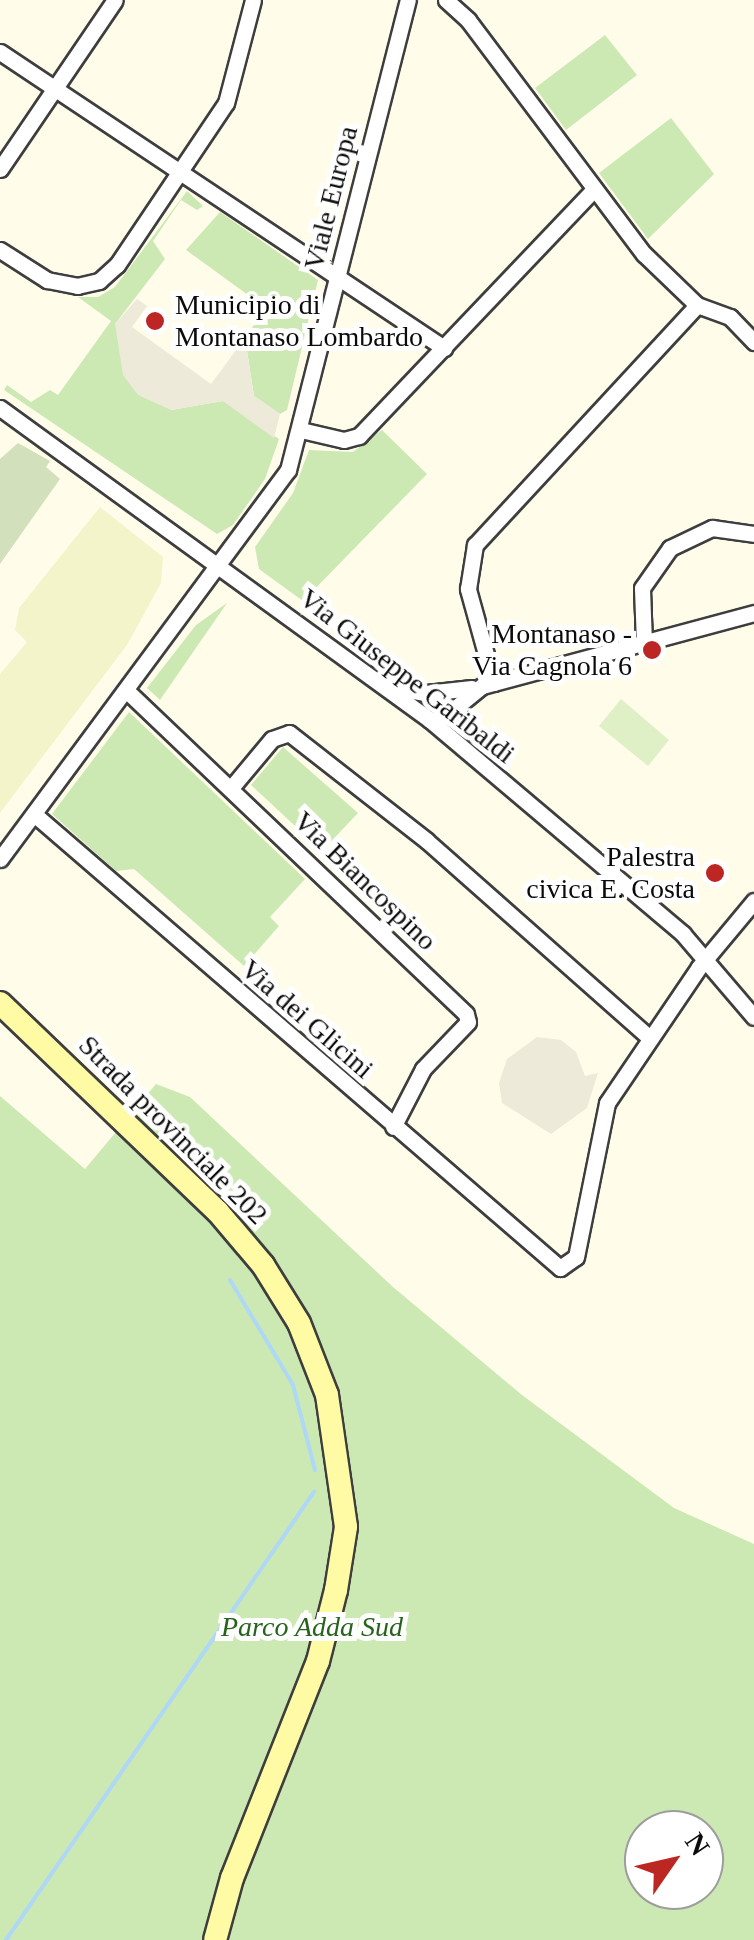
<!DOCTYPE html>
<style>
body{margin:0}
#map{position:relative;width:754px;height:1940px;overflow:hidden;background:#fffcea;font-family:"Times New Roman",serif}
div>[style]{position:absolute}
.farmland>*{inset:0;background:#f4f4cb}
.green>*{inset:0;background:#cce9b4}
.cemetery>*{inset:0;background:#d2e0bc}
.pitch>*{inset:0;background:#dff0c6}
.plaza>*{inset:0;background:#eeeada}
.stream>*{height:4px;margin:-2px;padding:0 2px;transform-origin:2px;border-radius:2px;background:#afd7f6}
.roads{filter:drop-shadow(2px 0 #3e3e3e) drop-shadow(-2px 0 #3e3e3e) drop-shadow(0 2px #3e3e3e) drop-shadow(0 -2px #3e3e3e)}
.street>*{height:15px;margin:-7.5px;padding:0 7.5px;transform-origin:7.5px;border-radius:7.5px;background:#fff}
.secondary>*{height:22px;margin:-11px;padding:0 11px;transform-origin:11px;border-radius:11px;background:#fffba5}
.dots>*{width:28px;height:28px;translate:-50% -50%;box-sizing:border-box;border:5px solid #fff;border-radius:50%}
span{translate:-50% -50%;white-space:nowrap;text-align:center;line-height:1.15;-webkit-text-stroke:10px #fff;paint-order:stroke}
.street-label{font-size:28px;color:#0b0b0b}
.poi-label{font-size:28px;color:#0b0b0b}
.left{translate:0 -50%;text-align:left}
.right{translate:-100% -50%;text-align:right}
.park-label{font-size:28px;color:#26631c;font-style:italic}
.north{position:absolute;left:624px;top:1810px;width:100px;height:100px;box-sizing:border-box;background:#fff;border:2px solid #9d9d9d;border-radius:50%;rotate:56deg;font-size:28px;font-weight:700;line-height:40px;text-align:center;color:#0b0b0b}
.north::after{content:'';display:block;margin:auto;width:35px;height:45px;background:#bc2623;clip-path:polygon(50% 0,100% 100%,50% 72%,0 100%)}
</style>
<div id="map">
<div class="farmland">
<i style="clip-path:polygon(100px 507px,163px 557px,161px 583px,127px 645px,0 813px,0 674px,27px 642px,15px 630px,19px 608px)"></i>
</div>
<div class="green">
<i style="clip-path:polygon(605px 35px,637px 75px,566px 130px,535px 88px)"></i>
<i style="clip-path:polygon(671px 118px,714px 174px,648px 239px,599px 173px)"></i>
<i style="clip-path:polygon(187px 191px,203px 206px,197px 210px,181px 200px,153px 241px,165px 259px,115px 324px,157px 400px,171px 410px,223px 401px,279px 439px,265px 479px,233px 525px,217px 534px,4px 390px,7px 385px,31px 402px,50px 390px,58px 395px,111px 321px,78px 297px,98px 297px,115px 287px)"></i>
<i style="clip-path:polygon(220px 212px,318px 280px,287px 410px,280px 414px,254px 396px,245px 338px,266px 308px,186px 250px)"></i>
<i style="clip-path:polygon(382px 430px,427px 474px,303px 601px,259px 569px,255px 547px,293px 493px,309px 450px,353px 452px)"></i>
<i style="clip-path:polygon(227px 603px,160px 700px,147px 688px,196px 625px)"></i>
<i style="clip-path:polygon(129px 712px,305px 879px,270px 917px,279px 926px,244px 966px,134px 869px,116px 871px,52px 814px)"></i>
<i style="clip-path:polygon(283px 747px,358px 813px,322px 851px,251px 785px)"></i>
<i style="clip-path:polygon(evenodd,156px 1084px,190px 1097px,393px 1287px,522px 1395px,674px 1508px,754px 1544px,754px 1940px,0 1940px,0 1096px,85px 1169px,156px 1084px,644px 1830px,704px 1830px,704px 1890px,644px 1890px,644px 1830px)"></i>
</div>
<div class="cemetery">
<i style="clip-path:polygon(18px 443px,50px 461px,46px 467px,60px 479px,0 564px,0 459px)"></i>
</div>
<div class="pitch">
<i style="clip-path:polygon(621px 699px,669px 740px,648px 766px,599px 726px)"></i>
</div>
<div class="plaza">
<i style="clip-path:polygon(137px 299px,147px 306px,132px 327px,211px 384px,245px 338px,254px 396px,280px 414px,274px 438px,223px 401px,171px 410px,138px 395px,123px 375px,115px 324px)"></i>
<i style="clip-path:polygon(537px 1037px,561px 1040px,576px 1052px,585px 1076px,598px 1073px,587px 1108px,551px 1134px,502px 1103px,499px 1083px,507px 1059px)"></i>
</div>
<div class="stream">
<i style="left:230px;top:1280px;width:122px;rotate:59deg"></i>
<i style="left:293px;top:1385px;width:88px;rotate:75.5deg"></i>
<i style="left:6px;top:1940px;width:544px;rotate:-55.49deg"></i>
</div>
<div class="roads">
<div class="street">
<i style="left:446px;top:0;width:30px;rotate:42deg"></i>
<i style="left:468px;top:20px;width:293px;rotate:53.1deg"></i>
<i style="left:644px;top:254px;width:74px;rotate:43.9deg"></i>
<i style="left:697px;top:305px;width:35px;rotate:20deg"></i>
<i style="left:730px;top:317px;width:35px;rotate:46deg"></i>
<i style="left:0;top:52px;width:534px;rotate:33.69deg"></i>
<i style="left:0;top:169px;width:204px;rotate:-55.8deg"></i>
<i style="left:0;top:250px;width:56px;rotate:32.6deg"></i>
<i style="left:47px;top:280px;width:31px;rotate:11deg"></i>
<i style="left:77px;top:286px;width:23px;rotate:-13deg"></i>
<i style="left:99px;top:281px;width:24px;rotate:-42deg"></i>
<i style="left:117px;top:265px;width:195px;rotate:-56.1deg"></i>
<i style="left:226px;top:103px;width:106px;rotate:-75.3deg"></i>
<i style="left:0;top:408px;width:531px;rotate:35.96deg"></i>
<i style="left:430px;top:720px;width:331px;rotate:40.2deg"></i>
<i style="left:683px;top:934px;width:109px;rotate:49.5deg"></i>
<i style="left:301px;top:430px;width:44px;rotate:13.1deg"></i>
<i style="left:344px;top:440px;width:16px;rotate:-15deg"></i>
<i style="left:359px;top:436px;width:341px;rotate:-46.4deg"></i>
<i style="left:644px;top:643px;width:55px;rotate:-92.1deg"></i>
<i style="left:642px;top:588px;width:49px;rotate:-55deg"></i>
<i style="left:670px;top:548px;width:47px;rotate:-25.5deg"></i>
<i style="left:712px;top:528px;width:42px;rotate:8.1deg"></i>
<i style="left:494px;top:683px;width:98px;rotate:-105.5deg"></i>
<i style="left:468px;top:589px;width:45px;rotate:-81deg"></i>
<i style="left:475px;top:545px;width:327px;rotate:-47.2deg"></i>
<i style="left:391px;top:687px;width:36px;rotate:10deg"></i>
<i style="left:426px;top:693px;width:46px;rotate:-6.2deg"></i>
<i style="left:127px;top:691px;width:468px;rotate:43.6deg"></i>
<i style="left:466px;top:1014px;width:8px;rotate:76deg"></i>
<i style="left:468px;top:1022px;width:65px;rotate:133.8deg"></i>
<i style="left:423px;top:1069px;width:65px;rotate:117.3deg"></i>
<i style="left:430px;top:720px;width:14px;rotate:-12deg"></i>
<i style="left:444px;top:717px;width:49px;rotate:-39.2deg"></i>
<i style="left:482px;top:686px;width:282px;rotate:-15deg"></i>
<i style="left:231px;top:788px;width:64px;rotate:-50.1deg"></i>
<i style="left:272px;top:739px;width:18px;rotate:-19deg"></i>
<i style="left:289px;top:733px;width:175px;rotate:38deg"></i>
<i style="left:427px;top:841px;width:298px;rotate:41.5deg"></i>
<i style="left:34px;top:814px;width:695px;rotate:40.8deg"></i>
<i style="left:560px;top:1268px;width:19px;rotate:-35deg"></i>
<i style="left:576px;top:1257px;width:157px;rotate:-78.6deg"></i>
<i style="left:607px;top:1103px;width:164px;rotate:-55.9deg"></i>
<i style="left:699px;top:967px;width:86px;rotate:-50.2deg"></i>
<i style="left:0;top:859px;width:484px;rotate:-53.5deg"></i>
<i style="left:288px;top:470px;width:485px;rotate:-75.7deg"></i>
</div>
<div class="secondary">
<i style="left:0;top:1003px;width:302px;rotate:43.8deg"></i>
<i style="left:218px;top:1212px;width:70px;rotate:49.7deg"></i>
<i style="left:263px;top:1265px;width:68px;rotate:58.2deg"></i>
<i style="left:299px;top:1323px;width:77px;rotate:68.7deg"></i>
<i style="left:327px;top:1395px;width:133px;rotate:81.8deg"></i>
<i style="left:346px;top:1527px;width:64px;rotate:99deg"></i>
<i style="left:336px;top:1590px;width:73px;rotate:104.2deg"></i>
<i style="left:318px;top:1661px;width:233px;rotate:111.6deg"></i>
<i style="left:232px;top:1878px;width:64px;rotate:105.3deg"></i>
</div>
</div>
<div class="dots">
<i style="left:155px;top:321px;background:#bc2623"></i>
<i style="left:652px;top:650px;background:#bc2623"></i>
<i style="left:715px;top:873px;background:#bc2623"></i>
</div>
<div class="street-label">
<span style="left:331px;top:198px;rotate:-76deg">Viale Europa</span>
<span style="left:407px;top:676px;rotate:38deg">Via Giuseppe Garibaldi</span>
<span style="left:365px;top:881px;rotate:44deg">Via Biancospino</span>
<span style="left:307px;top:1019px;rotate:41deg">Via dei Glicini</span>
<span style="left:173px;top:1130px;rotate:45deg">Strada provinciale 202</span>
</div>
<div class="poi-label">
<span class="left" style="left:175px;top:321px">Municipio di<br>Montanaso Lombardo</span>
<span class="right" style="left:632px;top:650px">Montanaso -<br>Via Cagnola 6</span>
<span class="right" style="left:695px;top:873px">Palestra<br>civica E. Costa</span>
</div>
<div class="park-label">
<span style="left:312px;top:1627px">Parco Adda Sud</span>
</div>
<div class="north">N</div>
</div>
